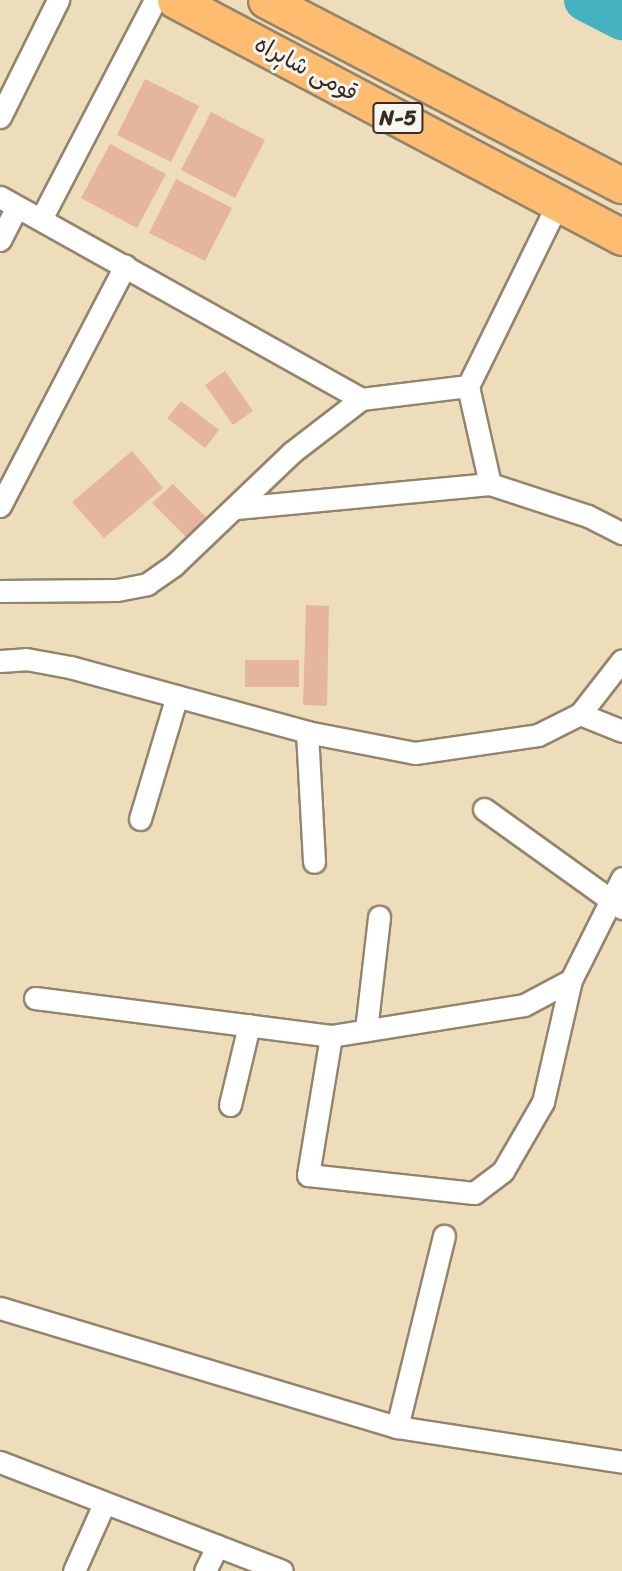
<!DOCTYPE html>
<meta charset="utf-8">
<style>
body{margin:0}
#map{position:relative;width:622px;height:1571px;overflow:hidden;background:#edb;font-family:Sriracha,"Playpen Sans Arabic",sans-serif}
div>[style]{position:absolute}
.river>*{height:42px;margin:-21px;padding:0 21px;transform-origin:21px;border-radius:21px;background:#45b2c2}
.building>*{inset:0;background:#e5b59e}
.roads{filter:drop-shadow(2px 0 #94846c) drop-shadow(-2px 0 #94846c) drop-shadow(0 2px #94846c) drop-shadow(0 -2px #94846c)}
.minor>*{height:21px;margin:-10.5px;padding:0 10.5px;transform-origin:10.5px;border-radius:10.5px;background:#fff}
.trunk>*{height:35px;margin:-17.5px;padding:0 17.5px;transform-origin:17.5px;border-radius:17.5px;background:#febc71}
span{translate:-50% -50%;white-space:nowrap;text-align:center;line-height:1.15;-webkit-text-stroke:6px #f6f6f2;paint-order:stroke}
.shield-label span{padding:2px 5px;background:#f6f6f2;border:2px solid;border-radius:5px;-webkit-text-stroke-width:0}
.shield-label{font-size:21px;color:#3b2a1e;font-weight:700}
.street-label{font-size:23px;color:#3b2a1e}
</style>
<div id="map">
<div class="river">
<i style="left:585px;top:0;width:42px;rotate:27.2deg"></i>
</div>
<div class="building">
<i style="clip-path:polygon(145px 79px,199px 106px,171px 162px,117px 135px)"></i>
<i style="clip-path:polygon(211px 112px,265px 140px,235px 198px,181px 170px)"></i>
<i style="clip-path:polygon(110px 144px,166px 174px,137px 228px,81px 198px)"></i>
<i style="clip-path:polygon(176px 179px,232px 208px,205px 261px,149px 233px)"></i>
<i style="clip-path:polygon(225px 371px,253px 411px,233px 425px,205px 385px)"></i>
<i style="clip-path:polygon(181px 401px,219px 430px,205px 448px,167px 418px)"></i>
<i style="clip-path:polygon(132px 451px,163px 488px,104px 538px,72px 502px)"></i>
<i style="clip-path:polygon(173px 484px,208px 519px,188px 539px,152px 503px)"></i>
<i style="clip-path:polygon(306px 605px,329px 606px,327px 706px,303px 705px)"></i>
<i style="clip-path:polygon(245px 660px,299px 660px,299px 687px,245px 687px)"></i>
</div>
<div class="roads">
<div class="minor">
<i style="left:0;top:117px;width:131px;rotate:-63.6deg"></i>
<i style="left:0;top:197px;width:414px;rotate:29.2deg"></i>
<i style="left:41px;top:219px;width:247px;rotate:-62.5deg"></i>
<i style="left:0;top:240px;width:37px;rotate:-63deg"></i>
<i style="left:490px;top:484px;width:100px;rotate:-102.7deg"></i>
<i style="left:468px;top:386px;width:204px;rotate:-63.8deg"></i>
<i style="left:0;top:506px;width:271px;rotate:-62.5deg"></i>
<i style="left:236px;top:508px;width:255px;rotate:-5.4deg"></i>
<i style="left:490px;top:484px;width:103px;rotate:18.1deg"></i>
<i style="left:588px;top:516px;width:38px;rotate:27deg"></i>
<i style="left:0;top:591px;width:117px;rotate:-0.5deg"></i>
<i style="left:117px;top:590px;width:31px;rotate:-11deg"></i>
<i style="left:147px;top:584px;width:33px;rotate:-35deg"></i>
<i style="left:174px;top:565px;width:162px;rotate:-43.7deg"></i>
<i style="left:291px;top:453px;width:88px;rotate:-37.6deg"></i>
<i style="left:361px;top:399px;width:108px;rotate:-6.9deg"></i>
<i style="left:0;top:661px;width:26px;rotate:-4deg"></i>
<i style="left:26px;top:659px;width:45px;rotate:10.3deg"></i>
<i style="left:70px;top:667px;width:246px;rotate:15.3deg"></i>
<i style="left:307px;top:732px;width:110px;rotate:11deg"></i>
<i style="left:415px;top:753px;width:124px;rotate:-8.3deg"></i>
<i style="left:538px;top:735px;width:47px;rotate:-26.6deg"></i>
<i style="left:580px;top:714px;width:68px;rotate:-52.1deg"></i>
<i style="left:580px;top:714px;width:45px;rotate:22deg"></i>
<i style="left:307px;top:732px;width:130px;rotate:86.9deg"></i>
<i style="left:484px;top:809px;width:170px;rotate:35.7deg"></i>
<i style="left:140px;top:819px;width:128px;rotate:-73.3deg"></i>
<i style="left:35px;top:998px;width:298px;rotate:7.3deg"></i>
<i style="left:331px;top:1036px;width:195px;rotate:-9.1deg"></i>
<i style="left:524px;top:1005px;width:53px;rotate:-28deg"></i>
<i style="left:366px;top:1030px;width:114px;rotate:-83.4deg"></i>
<i style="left:331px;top:1036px;width:141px;rotate:99.4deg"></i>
<i style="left:308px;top:1175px;width:167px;rotate:6.2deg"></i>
<i style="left:474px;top:1193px;width:36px;rotate:-37deg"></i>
<i style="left:503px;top:1171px;width:80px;rotate:-59.9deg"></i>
<i style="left:543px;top:1102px;width:125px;rotate:-77.1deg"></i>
<i style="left:571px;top:980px;width:114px;rotate:-63.4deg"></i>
<i style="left:230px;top:1105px;width:82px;rotate:-76.6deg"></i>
<i style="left:0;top:1308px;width:414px;rotate:16.7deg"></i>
<i style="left:397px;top:1427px;width:228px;rotate:8.8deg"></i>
<i style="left:397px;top:1427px;width:197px;rotate:-76.2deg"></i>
<i style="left:0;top:1462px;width:302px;rotate:21.1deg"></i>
<i style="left:74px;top:1571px;width:73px;rotate:-65.9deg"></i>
<i style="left:205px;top:1571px;width:28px;rotate:-64deg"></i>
</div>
<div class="trunk">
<i style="left:175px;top:0;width:506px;rotate:27.93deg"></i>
<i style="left:266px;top:0;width:401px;rotate:27.5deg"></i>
</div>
</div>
<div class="shield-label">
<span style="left:398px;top:118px">N-5</span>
</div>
<div class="street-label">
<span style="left:306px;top:69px;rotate:28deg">قومی شاہراہ</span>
</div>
</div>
